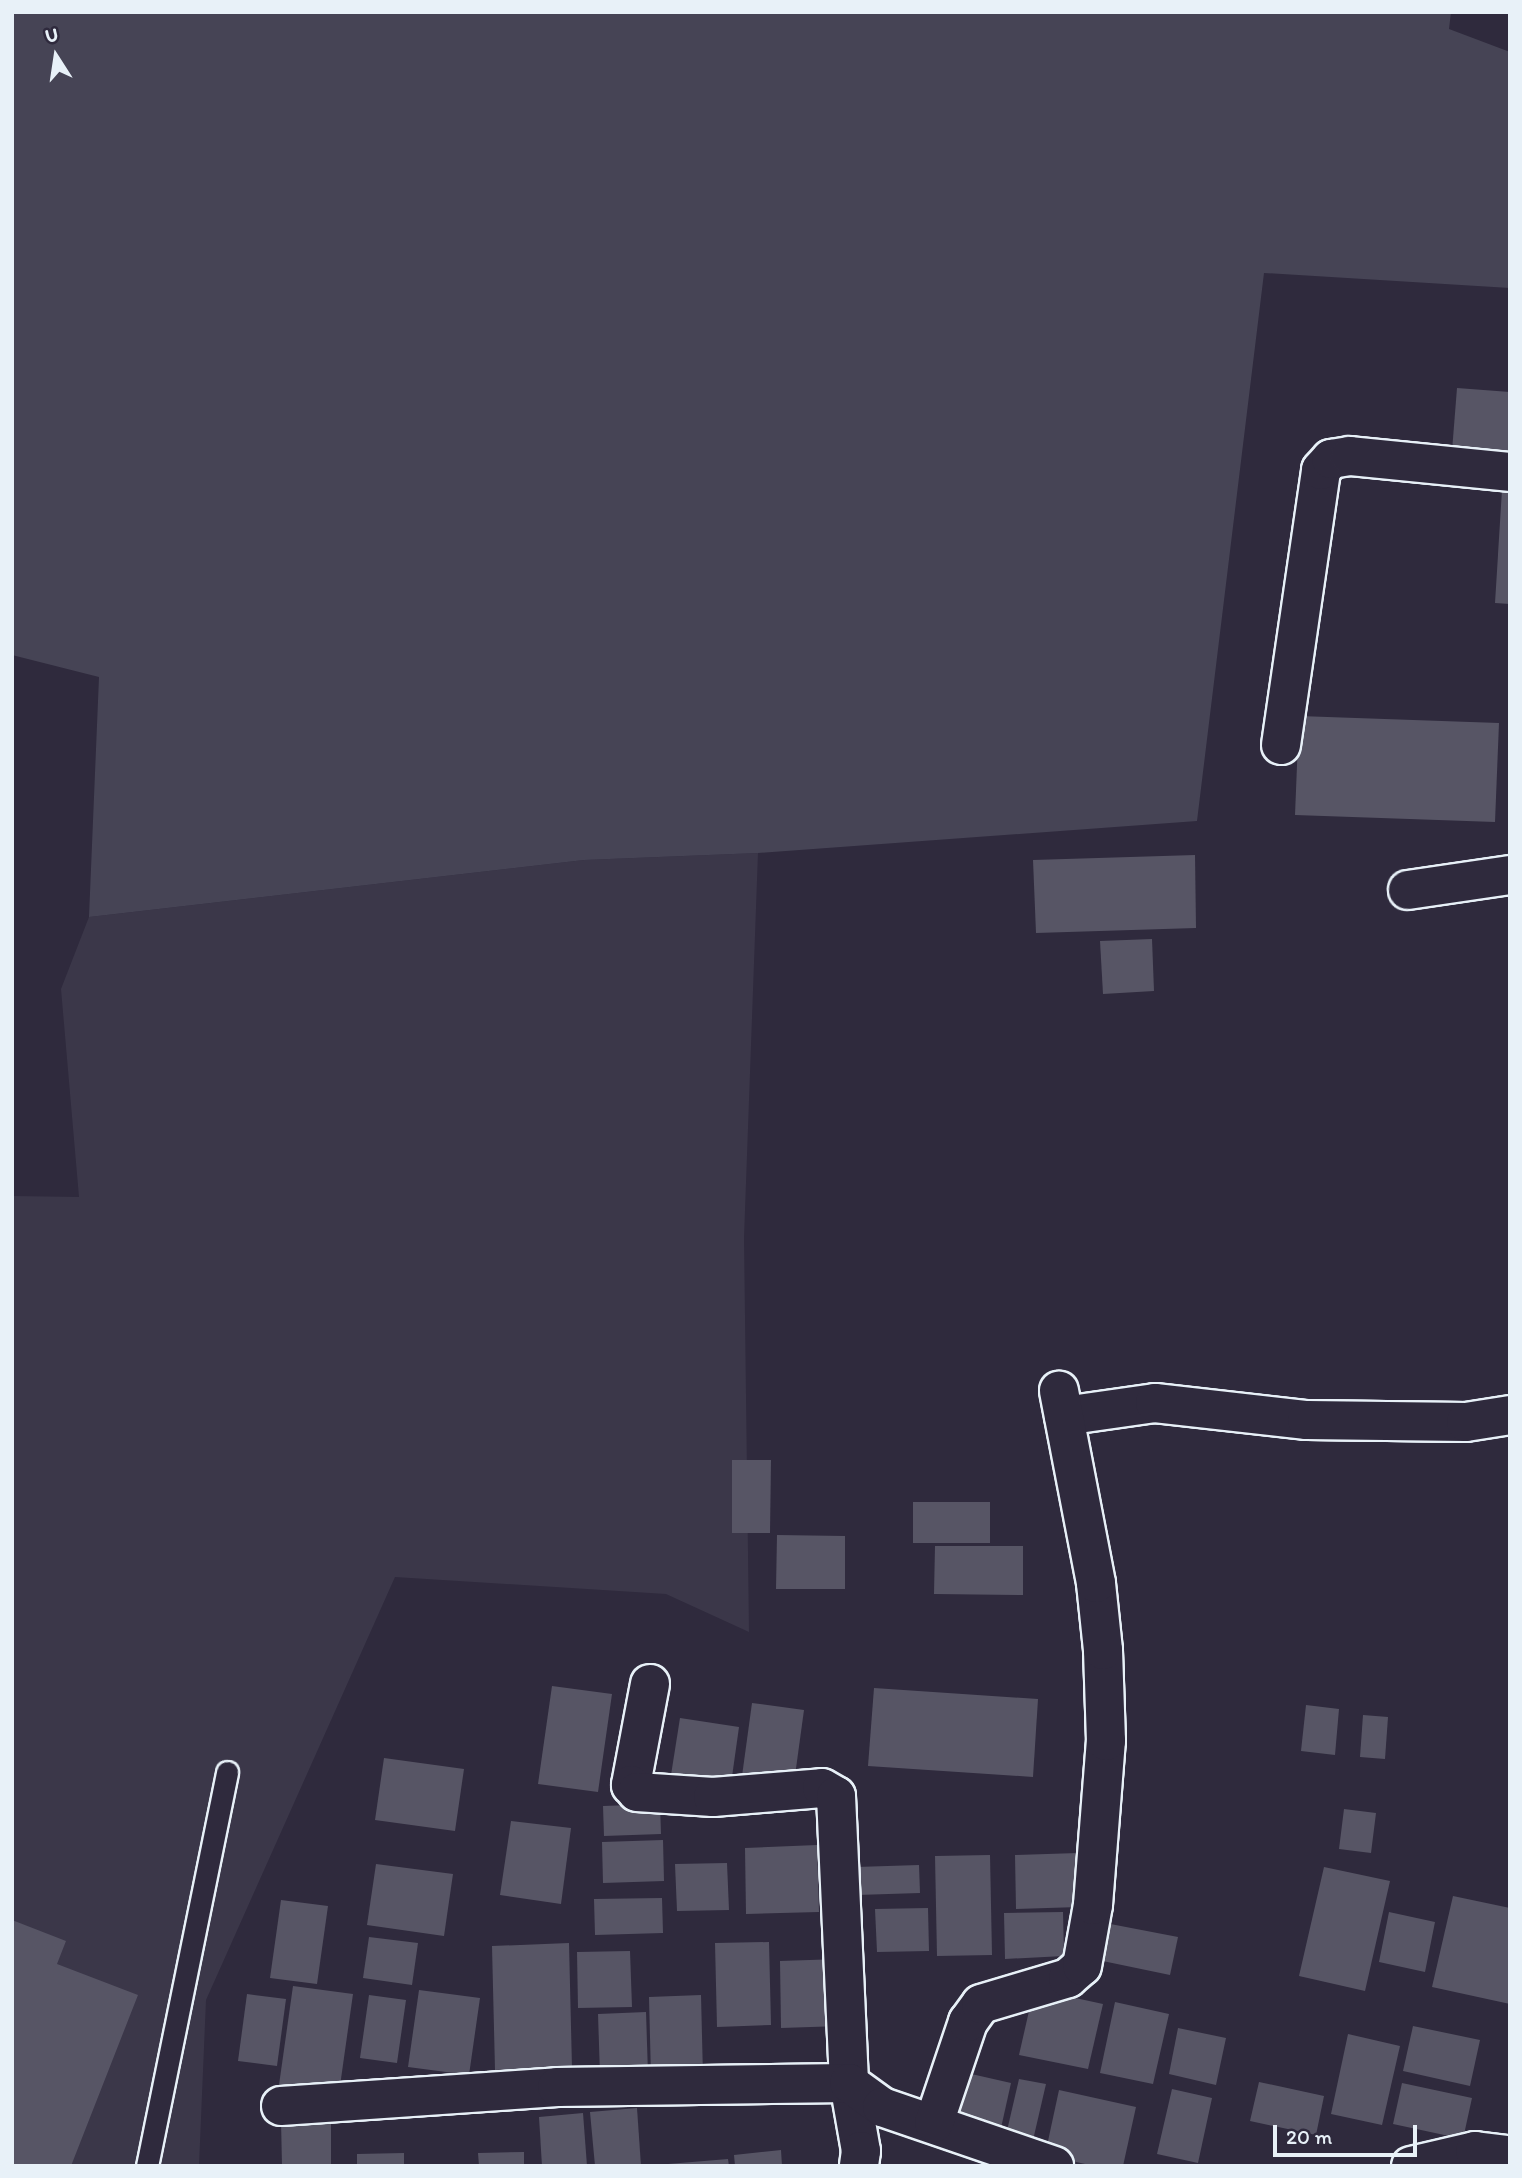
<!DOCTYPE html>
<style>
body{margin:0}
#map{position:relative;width:1522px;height:2178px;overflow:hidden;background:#2f2a3d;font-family:Itim,sans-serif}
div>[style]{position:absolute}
.built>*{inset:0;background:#3b3749}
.green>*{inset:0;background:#464455}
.building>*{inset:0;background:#575565}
.roads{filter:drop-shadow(2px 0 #e8f1f8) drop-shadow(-2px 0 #e8f1f8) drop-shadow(0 2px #e8f1f8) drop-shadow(0 -2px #e8f1f8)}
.lane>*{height:21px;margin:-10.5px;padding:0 10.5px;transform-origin:10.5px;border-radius:10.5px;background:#2f2a3d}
.street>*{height:38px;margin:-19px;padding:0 19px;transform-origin:19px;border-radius:19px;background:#2f2a3d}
span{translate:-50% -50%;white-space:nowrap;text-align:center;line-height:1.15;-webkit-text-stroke:7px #2f2a3d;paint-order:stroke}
.frame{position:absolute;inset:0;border:14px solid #e8f1f8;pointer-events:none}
.north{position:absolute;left:21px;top:21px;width:70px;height:70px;-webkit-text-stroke:5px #2f2a3d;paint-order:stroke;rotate:348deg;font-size:19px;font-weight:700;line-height:28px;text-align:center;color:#e8f1f8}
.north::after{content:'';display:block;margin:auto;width:24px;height:32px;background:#e8f1f8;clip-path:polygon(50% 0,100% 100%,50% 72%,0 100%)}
.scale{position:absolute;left:1273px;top:2125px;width:144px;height:32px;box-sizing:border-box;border:4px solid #e8f1f8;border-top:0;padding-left:9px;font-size:21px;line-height:24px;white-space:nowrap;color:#e8f1f8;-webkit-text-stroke:5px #2f2a3d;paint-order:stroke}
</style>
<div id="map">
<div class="built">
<i style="clip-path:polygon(758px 853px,744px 1238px,749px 1632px,666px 1594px,395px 1577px,206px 2000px,199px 2166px,12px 2166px,12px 1196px,79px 1197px,61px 989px,89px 917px,584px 860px)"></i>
</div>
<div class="green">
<i style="clip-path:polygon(12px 12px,1451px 12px,1449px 29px,1510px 52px,1510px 288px,1264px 273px,1197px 821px,758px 853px,584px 860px,89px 917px,99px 677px,12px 655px)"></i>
</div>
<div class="building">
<i style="clip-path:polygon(1457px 388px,1510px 392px,1510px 456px,1452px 451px)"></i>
<i style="clip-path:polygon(1502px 490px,1510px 490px,1510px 604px,1495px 603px)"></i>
<i style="clip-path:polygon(1299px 716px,1499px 723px,1495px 822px,1295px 815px)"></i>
<i style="clip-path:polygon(1195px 855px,1196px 928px,1036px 933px,1033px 860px)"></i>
<i style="clip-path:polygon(1152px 939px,1154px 991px,1103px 994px,1100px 941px)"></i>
<i style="clip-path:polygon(732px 1460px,771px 1460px,770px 1533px,732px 1533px)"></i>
<i style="clip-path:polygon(913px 1502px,990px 1502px,990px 1543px,913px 1543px)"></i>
<i style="clip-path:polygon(777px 1535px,845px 1536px,845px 1589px,776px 1589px)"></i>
<i style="clip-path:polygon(935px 1546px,1023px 1546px,1023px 1595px,934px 1594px)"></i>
<i style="clip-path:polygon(552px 1686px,612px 1694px,598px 1792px,538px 1784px)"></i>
<i style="clip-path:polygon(874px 1688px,1038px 1699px,1033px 1777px,868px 1766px)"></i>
<i style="clip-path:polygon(752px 1703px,804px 1710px,794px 1783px,742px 1776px)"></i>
<i style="clip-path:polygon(1306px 1705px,1339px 1709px,1335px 1755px,1301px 1751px)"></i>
<i style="clip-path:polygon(1363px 1715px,1388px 1717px,1385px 1759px,1360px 1757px)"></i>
<i style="clip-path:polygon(680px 1718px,739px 1727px,731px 1784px,671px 1775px)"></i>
<i style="clip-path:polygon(384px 1758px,464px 1769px,455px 1831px,375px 1820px)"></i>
<i style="clip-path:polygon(660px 1804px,661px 1834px,604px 1836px,603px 1806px)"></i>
<i style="clip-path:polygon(1344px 1809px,1376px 1813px,1371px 1853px,1339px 1849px)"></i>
<i style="clip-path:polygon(511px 1821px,571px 1828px,561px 1904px,500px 1895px)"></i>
<i style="clip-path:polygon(663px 1840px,664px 1881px,603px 1883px,602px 1842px)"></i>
<i style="clip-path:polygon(817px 1845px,819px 1912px,746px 1914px,745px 1848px)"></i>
<i style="clip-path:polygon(1078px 1853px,1079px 1907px,1016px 1909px,1015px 1855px)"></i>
<i style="clip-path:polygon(990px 1855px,992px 1955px,937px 1956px,935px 1856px)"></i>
<i style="clip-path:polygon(727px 1863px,729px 1910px,677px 1911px,675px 1864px)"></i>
<i style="clip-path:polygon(376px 1864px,453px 1874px,444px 1936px,367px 1925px)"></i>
<i style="clip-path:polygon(919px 1865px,920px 1893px,857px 1895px,856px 1867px)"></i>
<i style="clip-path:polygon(1324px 1867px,1390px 1881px,1365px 1991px,1299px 1976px)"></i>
<i style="clip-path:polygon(1453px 1896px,1510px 1908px,1510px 2004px,1432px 1987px)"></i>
<i style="clip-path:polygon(662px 1898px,663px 1933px,595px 1935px,594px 1899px)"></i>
<i style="clip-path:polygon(281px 1900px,328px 1906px,317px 1984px,270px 1978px)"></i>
<i style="clip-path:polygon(928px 1908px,929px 1951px,877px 1952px,875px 1909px)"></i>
<i style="clip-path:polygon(1063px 1912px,1064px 1956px,1005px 1959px,1004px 1913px)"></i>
<i style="clip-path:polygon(1389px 1912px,1435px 1922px,1425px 1972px,1379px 1962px)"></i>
<i style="clip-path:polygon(12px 1920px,66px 1941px,57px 1964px,138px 1995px,71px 2166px,12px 2166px)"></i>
<i style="clip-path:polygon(1100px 1922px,1178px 1937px,1170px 1975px,1093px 1959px)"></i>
<i style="clip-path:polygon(369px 1937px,418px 1943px,412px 1985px,363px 1978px)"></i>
<i style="clip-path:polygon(769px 1942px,771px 2025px,717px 2027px,715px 1943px)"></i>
<i style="clip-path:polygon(569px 1943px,572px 2068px,495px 2070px,492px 1946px)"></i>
<i style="clip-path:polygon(630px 1951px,632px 2007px,578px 2008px,577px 1952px)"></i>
<i style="clip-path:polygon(839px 1959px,841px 2026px,781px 2028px,780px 1961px)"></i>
<i style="clip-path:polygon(293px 1986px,353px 1994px,339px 2093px,279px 2085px)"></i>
<i style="clip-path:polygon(1034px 1989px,1103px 2004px,1088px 2069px,1019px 2055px)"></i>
<i style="clip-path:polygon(419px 1990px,480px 1998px,469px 2075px,408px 2067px)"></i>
<i style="clip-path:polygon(247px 1994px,286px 1999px,277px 2066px,238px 2061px)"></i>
<i style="clip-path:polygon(369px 1995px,406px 2000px,397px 2063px,360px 2058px)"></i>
<i style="clip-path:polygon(701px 1995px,703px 2076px,651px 2077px,649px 1997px)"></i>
<i style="clip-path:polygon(1115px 2002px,1169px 2014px,1153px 2084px,1100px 2073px)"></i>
<i style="clip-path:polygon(646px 2012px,648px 2074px,600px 2075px,598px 2014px)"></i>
<i style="clip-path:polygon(1413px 2026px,1480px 2040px,1470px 2086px,1403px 2071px)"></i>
<i style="clip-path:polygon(1178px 2028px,1226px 2038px,1216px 2085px,1169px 2074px)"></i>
<i style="clip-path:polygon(1348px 2034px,1400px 2046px,1382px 2125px,1331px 2114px)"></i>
<i style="clip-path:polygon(967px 2073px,1011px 2083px,999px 2137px,955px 2127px)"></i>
<i style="clip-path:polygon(1019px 2079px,1046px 2084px,1030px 2153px,1003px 2148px)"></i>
<i style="clip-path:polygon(1259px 2082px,1324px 2096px,1316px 2135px,1250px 2121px)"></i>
<i style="clip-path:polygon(1402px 2083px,1472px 2098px,1463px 2139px,1393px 2124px)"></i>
<i style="clip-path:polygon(1172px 2089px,1212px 2098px,1198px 2163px,1157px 2154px)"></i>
<i style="clip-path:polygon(1059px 2090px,1136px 2107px,1123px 2166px,1094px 2166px,1045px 2155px)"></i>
<i style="clip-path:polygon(637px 2108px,641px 2166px,595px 2166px,590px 2112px)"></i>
<i style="clip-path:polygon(583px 2113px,587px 2166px,542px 2166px,539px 2117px)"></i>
<i style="clip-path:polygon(331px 2119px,331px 2166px,282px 2166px,281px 2120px)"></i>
<i style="clip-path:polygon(781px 2150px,782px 2166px,735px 2166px,734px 2155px)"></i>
<i style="clip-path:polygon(524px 2152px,524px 2166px,479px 2166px,478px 2153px)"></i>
<i style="clip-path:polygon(404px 2153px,404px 2166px,357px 2166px,357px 2154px)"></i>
<i style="clip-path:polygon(728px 2159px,729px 2166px,668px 2166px,668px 2164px)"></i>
</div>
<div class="roads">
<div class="lane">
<i style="left:147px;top:2166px;width:402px;rotate:-78.5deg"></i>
</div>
<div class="street">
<i style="left:1281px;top:745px;width:278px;rotate:-81.7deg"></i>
<i style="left:1321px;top:470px;width:15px;rotate:-48deg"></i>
<i style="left:1331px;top:459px;width:19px;rotate:-9deg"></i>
<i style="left:1350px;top:456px;width:161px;rotate:5.7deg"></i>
<i style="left:1408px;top:890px;width:103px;rotate:-8.4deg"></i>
<i style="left:1064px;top:1416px;width:92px;rotate:-8.1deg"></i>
<i style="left:1155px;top:1403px;width:153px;rotate:6.4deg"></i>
<i style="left:1307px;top:1420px;width:159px;rotate:0.7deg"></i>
<i style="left:1466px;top:1422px;width:45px;rotate:-9deg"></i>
<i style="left:650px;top:1684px;width:103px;rotate:100.7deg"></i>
<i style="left:631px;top:1785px;width:9px;rotate:49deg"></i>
<i style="left:637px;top:1792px;width:76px;rotate:3.8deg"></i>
<i style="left:713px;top:1797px;width:109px;rotate:-4.7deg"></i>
<i style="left:822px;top:1788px;width:16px;rotate:30deg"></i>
<i style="left:836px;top:1796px;width:287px;rotate:87.4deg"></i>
<i style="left:849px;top:2083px;width:69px;rotate:80deg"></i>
<i style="left:861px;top:2151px;width:15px;rotate:98deg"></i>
<i style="left:281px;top:2106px;width:277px;rotate:-3.9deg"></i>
<i style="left:557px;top:2087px;width:292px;rotate:-0.8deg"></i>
<i style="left:849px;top:2083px;width:41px;rotate:36deg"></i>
<i style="left:882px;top:2107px;width:182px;rotate:18.9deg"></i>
<i style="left:934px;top:2123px;width:107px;rotate:-71.4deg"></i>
<i style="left:968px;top:2022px;width:22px;rotate:-54deg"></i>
<i style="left:981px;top:2004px;width:91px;rotate:-16.6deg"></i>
<i style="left:1068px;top:1978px;width:18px;rotate:-41deg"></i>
<i style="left:1082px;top:1966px;width:62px;rotate:-79.8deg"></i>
<i style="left:1093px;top:1905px;width:165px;rotate:-85.5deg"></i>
<i style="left:1106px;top:1741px;width:91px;rotate:-91.9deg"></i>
<i style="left:1103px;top:1650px;width:67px;rotate:-96deg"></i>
<i style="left:1096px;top:1583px;width:196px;rotate:-100.9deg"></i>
<i style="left:1411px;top:2166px;width:66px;rotate:-13.2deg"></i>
<i style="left:1475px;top:2151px;width:35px;rotate:7deg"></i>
</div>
</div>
<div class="frame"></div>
<div class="north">U</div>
<div class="scale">20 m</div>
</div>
